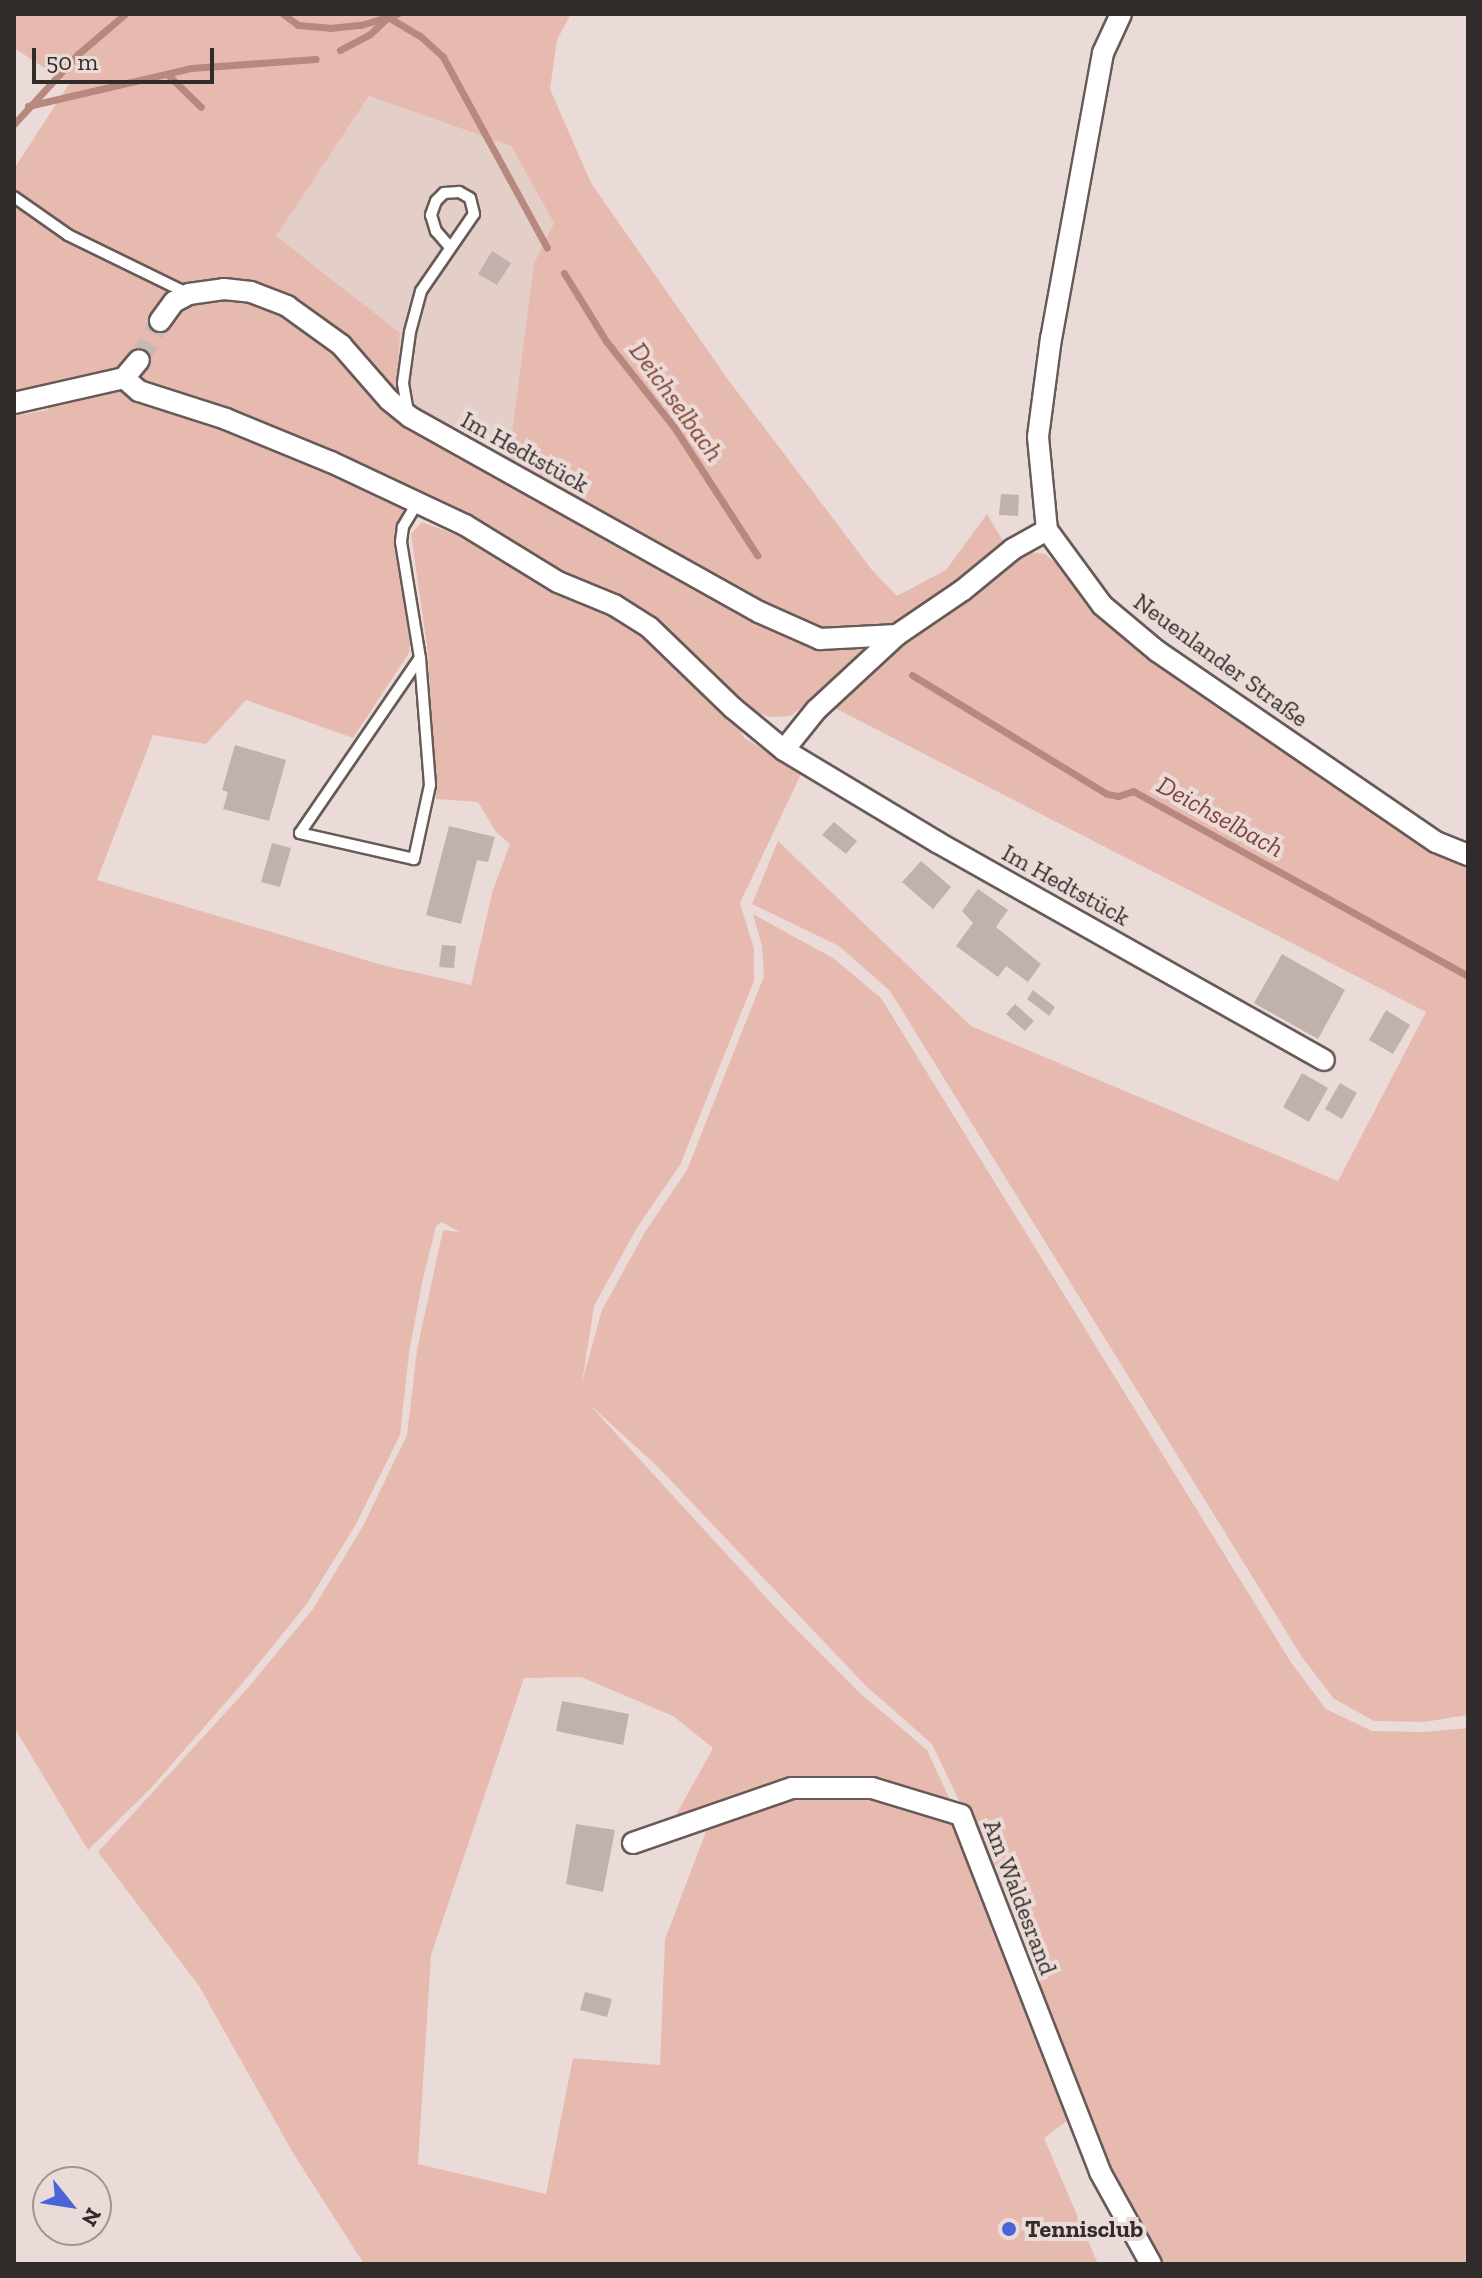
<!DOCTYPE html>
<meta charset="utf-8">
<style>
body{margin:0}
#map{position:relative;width:1482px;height:2278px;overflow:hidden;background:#ebdbd8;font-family:"Zilla Slab",serif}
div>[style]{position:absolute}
.built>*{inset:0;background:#e4cec8}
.green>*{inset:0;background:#e7bab0}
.stream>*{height:7px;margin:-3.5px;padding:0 3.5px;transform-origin:3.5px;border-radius:3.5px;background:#b7887d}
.building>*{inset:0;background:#c0b1ad}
.minor-tunnel>*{height:20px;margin-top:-10px;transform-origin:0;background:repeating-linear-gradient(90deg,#c6b8b5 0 20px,transparent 0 30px)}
.roads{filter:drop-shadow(2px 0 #675a57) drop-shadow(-2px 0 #675a57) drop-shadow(0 2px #675a57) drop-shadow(0 -2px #675a57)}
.service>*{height:10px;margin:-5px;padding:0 5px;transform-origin:5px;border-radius:5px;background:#fff}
.minor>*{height:20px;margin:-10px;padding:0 10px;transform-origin:10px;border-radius:10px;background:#fff}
.dots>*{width:22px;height:22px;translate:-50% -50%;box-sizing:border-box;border:4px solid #ebdbd8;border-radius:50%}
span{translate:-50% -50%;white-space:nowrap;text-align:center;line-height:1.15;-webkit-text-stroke:8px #ebdbd8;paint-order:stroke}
.street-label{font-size:24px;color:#312c2a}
.poi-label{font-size:24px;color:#312c2a;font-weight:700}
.left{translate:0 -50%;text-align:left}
.water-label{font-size:26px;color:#824335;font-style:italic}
.frame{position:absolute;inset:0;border:16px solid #312c2a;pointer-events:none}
.north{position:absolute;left:32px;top:2166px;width:80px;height:80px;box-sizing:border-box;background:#ebdbd8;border:2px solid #a19592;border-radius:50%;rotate:120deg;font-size:22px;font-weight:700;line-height:32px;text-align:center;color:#312c2a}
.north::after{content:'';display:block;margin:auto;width:28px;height:36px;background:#4b65d9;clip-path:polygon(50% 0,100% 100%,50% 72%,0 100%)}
.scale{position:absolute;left:32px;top:48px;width:182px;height:36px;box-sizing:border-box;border:4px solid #312c2a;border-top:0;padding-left:10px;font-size:24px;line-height:28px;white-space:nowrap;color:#312c2a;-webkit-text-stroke:6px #ebdbd8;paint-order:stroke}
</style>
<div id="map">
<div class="built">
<i style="clip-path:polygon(369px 96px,511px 146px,554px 223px,534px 263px,510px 458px,396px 396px,276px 236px)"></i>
</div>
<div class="green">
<i style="clip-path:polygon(evenodd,14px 14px,571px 14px,557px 40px,550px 89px,591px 183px,729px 381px,872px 570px,897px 596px,946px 570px,987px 514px,1006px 546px,933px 611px,790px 716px,770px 717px,741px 708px,649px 619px,547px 568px,424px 499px,406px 512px,395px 526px,397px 565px,411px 634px,409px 653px,353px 738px,246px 700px,206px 744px,153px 735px,97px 880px,382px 965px,471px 985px,492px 893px,510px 844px,496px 832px,478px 802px,436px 799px,428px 653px,411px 534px,422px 522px,486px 546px,555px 589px,608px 609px,630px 621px,734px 717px,744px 738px,802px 772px,740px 903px,754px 949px,754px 981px,680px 1165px,638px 1226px,594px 1306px,582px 1382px,602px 1310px,645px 1232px,687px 1170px,764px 976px,762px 946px,753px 914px,833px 958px,881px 998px,1292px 1664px,1326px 1709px,1372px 1731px,1425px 1732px,1468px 1728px,1468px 2264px,1156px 2264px,1106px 2169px,965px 1813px,932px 1744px,865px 1685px,658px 1467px,588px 1403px,785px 1618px,861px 1694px,927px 1750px,952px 1804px,875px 1779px,807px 1779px,671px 1824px,713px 1748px,673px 1716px,581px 1677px,524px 1678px,431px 1955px,418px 2164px,546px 2194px,573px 2058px,660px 2065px,665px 1939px,707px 1829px,791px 1796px,872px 1794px,956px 1819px,1072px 2117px,1044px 2138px,1098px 2264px,364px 2264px,293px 2153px,199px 1986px,98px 1852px,247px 1689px,313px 1609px,363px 1526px,407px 1435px,417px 1350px,443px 1230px,460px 1232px,442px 1222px,436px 1226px,422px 1283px,409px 1353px,400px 1435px,355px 1526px,306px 1605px,241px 1685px,151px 1788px,88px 1850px,14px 1727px,14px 416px,48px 410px,45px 392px,14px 398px,14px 169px,69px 84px,14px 48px,14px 14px,369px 96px,511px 146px,554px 223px,534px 263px,509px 457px,396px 396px,400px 333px,276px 236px,369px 96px)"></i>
<i style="clip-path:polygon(1025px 551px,1045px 554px,1058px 565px,1079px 594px,1103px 618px,1173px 672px,1360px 804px,1419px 842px,1468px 866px,1468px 1715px,1424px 1722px,1374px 1721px,1334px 1699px,1302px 1657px,890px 991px,839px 946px,752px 904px,778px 841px,971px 1026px,1338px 1181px,1426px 1012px,831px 706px,911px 636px)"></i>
</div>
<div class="stream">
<i style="left:283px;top:14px;width:19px;rotate:36deg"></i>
<i style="left:298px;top:25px;width:32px;rotate:5deg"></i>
<i style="left:330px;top:28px;width:31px;rotate:-6deg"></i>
<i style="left:361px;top:25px;width:38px;rotate:-17deg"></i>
<i style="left:340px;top:50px;width:34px;rotate:-28deg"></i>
<i style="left:370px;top:34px;width:25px;rotate:-43deg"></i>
<i style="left:388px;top:17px;width:37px;rotate:31deg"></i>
<i style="left:420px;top:36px;width:31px;rotate:42deg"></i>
<i style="left:443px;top:57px;width:217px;rotate:61.4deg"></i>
<i style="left:167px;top:74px;width:47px;rotate:44.1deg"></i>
<i style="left:28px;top:106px;width:167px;rotate:-13.1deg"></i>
<i style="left:191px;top:68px;width:125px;rotate:-4.1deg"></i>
<i style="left:14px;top:124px;width:95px;rotate:-47.6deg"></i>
<i style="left:78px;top:54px;width:62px;rotate:-40.4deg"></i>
<i style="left:564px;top:273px;width:80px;rotate:58.3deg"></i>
<i style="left:606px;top:341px;width:110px;rotate:51.7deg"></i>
<i style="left:674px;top:427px;width:153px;rotate:57deg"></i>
<i style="left:912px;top:675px;width:228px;rotate:31.4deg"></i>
<i style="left:1107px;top:794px;width:11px;rotate:10deg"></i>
<i style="left:1118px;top:796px;width:16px;rotate:-18deg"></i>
<i style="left:1133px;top:791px;width:383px;rotate:28.9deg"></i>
</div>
<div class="building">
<i style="clip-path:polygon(492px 251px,511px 263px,497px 285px,478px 274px)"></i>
<i style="clip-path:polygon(1001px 494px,1019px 495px,1018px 516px,999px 515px)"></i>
<i style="clip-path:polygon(235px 745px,286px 760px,269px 821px,223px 809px,228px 792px,222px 790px)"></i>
<i style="clip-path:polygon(834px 822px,857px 841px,846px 854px,822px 835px)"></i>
<i style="clip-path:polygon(449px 826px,495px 837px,488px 862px,477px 860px,461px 924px,426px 915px)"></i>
<i style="clip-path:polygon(272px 843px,291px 848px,280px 887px,261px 882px)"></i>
<i style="clip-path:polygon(921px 861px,951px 887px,933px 909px,902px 882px)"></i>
<i style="clip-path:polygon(978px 889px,1008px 910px,996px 927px,1041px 964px,1028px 982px,1006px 966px,998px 977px,956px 946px,973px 923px,962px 911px)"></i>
<i style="clip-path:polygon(442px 945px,456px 946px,454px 968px,439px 967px)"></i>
<i style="clip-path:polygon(1282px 954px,1345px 990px,1318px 1039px,1254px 1003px)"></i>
<i style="clip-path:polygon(1033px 990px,1055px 1007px,1049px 1016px,1027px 999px)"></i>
<i style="clip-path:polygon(1015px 1004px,1034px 1021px,1025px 1031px,1006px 1014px)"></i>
<i style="clip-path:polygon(1386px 1010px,1410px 1025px,1393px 1054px,1369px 1040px)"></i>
<i style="clip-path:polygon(1302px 1073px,1328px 1088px,1309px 1122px,1283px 1107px)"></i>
<i style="clip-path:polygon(1340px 1083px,1357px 1093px,1342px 1119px,1325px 1109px)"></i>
<i style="clip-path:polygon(562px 1701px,629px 1714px,623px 1745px,556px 1731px)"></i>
<i style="clip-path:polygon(576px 1824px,615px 1830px,603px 1892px,566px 1884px)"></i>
<i style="clip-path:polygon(585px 1992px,612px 1999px,607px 2017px,580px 2010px)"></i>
</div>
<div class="minor-tunnel">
<i style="left:139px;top:360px;width:44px;rotate:-61.7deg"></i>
</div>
<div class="roads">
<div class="service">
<i style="left:14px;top:197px;width:66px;rotate:35.1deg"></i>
<i style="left:68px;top:235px;width:135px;rotate:26deg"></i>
<i style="left:408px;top:412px;width:29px;rotate:-100deg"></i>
<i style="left:403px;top:383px;width:51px;rotate:-82.2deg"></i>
<i style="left:410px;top:332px;width:42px;rotate:-75deg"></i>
<i style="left:421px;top:291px;width:93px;rotate:-55.5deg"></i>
<i style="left:474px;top:214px;width:16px;rotate:-104deg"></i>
<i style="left:470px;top:198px;width:13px;rotate:-151deg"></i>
<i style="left:459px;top:192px;width:15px;rotate:176deg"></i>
<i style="left:444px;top:193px;width:11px;rotate:135deg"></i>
<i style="left:436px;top:201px;width:15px;rotate:110deg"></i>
<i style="left:431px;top:215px;width:17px;rotate:73deg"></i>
<i style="left:436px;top:231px;width:21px;rotate:49deg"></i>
<i style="left:416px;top:505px;width:26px;rotate:121deg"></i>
<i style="left:403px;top:527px;width:15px;rotate:98deg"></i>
<i style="left:401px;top:542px;width:118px;rotate:80.7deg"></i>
<i style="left:420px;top:658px;width:127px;rotate:85.5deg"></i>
<i style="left:430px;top:785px;width:76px;rotate:102.2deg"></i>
<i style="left:414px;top:859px;width:117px;rotate:-167.2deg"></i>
<i style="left:300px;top:833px;width:212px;rotate:-55.6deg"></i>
</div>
<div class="minor">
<i style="left:1121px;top:14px;width:43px;rotate:114.8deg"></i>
<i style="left:1103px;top:53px;width:290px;rotate:100.3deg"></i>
<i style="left:1051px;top:338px;width:100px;rotate:97.5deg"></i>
<i style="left:1038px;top:437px;width:93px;rotate:84.5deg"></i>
<i style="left:1047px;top:530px;width:93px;rotate:53.7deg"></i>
<i style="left:1102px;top:605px;width:72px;rotate:39.9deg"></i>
<i style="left:1157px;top:651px;width:338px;rotate:34.4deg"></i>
<i style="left:1436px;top:842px;width:35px;rotate:22deg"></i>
<i style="left:160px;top:321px;width:24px;rotate:-54deg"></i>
<i style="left:174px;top:302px;width:17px;rotate:-28deg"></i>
<i style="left:189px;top:294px;width:35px;rotate:-8deg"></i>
<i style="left:224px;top:289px;width:27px;rotate:6deg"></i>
<i style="left:251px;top:292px;width:39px;rotate:21deg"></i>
<i style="left:287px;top:306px;width:67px;rotate:35.8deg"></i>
<i style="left:341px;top:345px;width:73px;rotate:48.9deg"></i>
<i style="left:389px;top:400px;width:27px;rotate:39deg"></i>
<i style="left:410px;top:417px;width:400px;rotate:29.2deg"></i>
<i style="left:759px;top:612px;width:67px;rotate:23.9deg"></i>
<i style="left:820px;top:639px;width:77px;rotate:-3deg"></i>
<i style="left:124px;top:378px;width:23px;rotate:-50deg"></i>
<i style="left:14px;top:403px;width:113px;rotate:-12.8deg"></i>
<i style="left:124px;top:378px;width:20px;rotate:41deg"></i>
<i style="left:139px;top:391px;width:91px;rotate:17.8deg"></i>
<i style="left:226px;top:419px;width:113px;rotate:22.3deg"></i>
<i style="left:331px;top:462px;width:148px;rotate:25.2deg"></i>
<i style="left:465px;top:525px;width:109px;rotate:31.5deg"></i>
<i style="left:558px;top:582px;width:61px;rotate:22.3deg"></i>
<i style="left:614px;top:605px;width:41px;rotate:32.2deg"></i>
<i style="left:649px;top:627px;width:117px;rotate:44deg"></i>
<i style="left:733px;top:708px;width:66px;rotate:39.5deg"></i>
<i style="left:1047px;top:530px;width:39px;rotate:151deg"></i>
<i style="left:1013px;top:549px;width:65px;rotate:140.6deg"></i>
<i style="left:963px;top:590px;width:80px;rotate:145.7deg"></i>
<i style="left:897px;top:635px;width:110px;rotate:137.2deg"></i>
<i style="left:816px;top:710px;width:51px;rotate:128.7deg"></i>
<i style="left:784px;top:750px;width:179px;rotate:31deg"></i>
<i style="left:937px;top:842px;width:444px;rotate:29.4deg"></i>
<i style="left:633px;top:1843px;width:168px;rotate:-19.1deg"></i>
<i style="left:792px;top:1788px;width:80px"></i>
<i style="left:872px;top:1788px;width:93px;rotate:16.9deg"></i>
<i style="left:961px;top:1815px;width:383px;rotate:68.7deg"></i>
<i style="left:1100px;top:2172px;width:105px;rotate:61deg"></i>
</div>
</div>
<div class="dots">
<i style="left:1009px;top:2229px;background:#4b65d9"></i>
</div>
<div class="street-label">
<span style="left:525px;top:452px;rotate:29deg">Im Hedtstück</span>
<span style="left:1221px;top:660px;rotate:36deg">Neuenlander Straße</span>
<span style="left:1066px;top:885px;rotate:29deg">Im Hedtstück</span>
<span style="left:1020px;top:1897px;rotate:69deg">Am Waldesrand</span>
</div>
<div class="poi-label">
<span class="left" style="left:1025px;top:2229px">Tennisclub</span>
</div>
<div class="water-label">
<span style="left:676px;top:402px;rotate:54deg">Deichselbach</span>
<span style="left:1220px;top:817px;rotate:29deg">Deichselbach</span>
</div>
<div class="frame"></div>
<div class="north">N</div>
<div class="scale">50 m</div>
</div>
